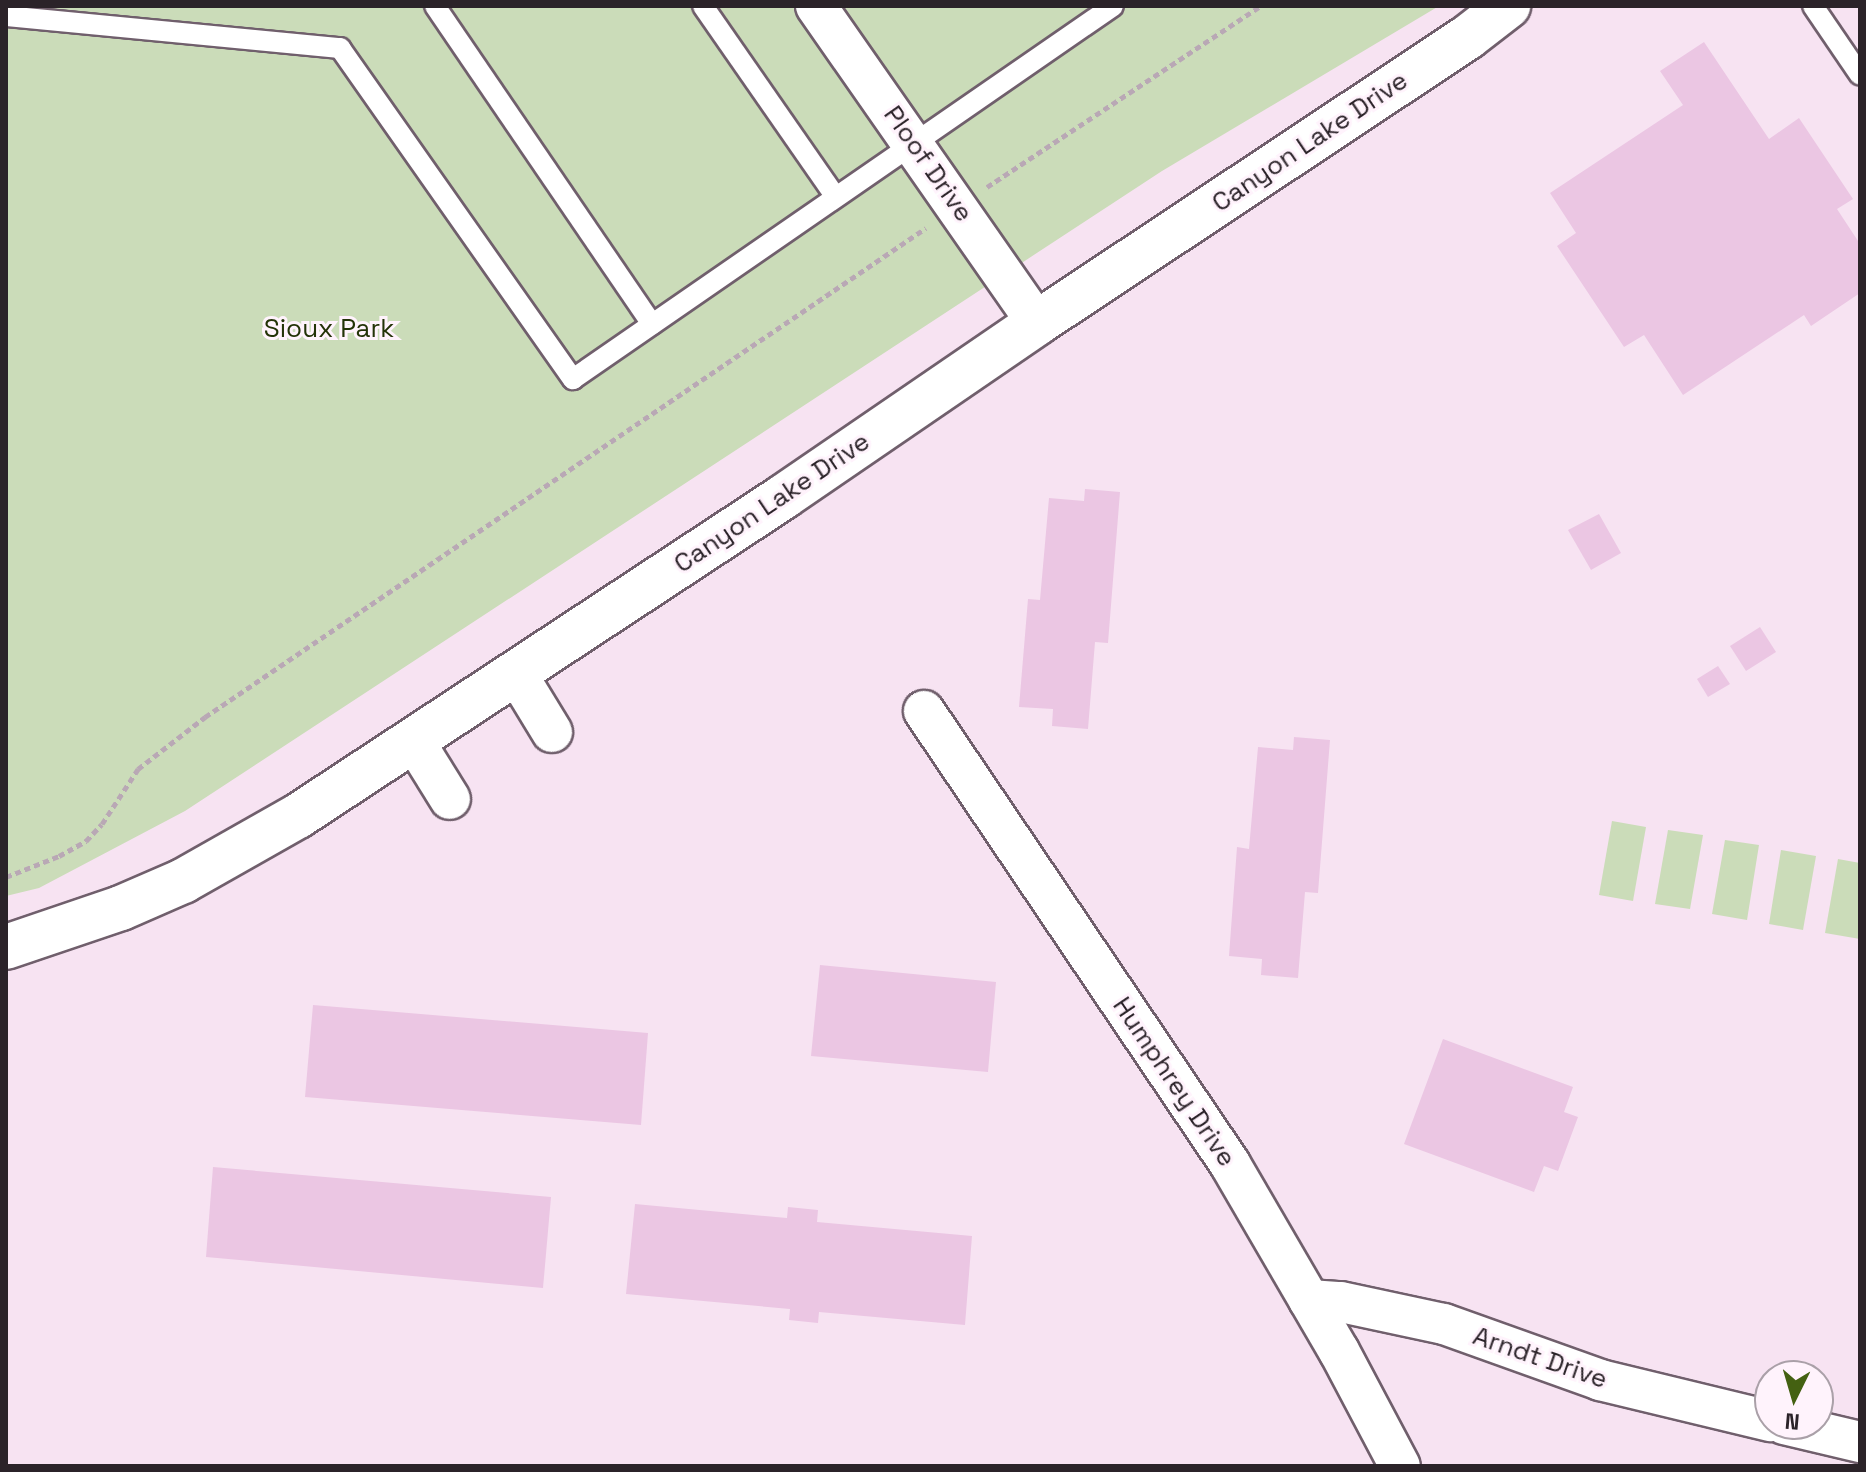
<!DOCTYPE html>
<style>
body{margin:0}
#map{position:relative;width:1866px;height:1472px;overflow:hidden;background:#f7e3f2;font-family:"Space Grotesk",sans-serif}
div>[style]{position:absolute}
.green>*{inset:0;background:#cbdcb9}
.building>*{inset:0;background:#ebc6e3}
.path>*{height:5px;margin-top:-2.5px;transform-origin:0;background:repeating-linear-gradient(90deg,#b9a8b5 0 6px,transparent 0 10px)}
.roads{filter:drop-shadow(2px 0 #705f6c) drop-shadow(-2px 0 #705f6c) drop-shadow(0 2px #705f6c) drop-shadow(0 -2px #705f6c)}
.lane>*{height:20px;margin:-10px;padding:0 10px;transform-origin:10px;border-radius:10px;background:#fff}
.street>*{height:40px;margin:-20px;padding:0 20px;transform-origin:20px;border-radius:20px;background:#fff}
.secondary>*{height:44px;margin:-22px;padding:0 22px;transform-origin:22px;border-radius:22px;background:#fff}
span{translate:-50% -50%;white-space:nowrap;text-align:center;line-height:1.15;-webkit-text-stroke:6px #fff3fc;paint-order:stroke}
.street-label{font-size:26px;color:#2b2329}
.park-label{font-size:26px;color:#233307}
.frame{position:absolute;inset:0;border:8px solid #2b2329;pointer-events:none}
.north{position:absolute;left:1754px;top:1360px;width:80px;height:80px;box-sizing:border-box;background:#fff3fc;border:2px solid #aaa0a8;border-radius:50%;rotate:185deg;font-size:22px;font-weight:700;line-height:32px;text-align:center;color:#2b2329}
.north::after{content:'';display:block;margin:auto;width:28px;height:36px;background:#446112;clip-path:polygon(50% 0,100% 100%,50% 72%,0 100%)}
</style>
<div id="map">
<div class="green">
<i style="clip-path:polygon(6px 6px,1439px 6px,1162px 171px,185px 811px,39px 888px,6px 896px)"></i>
<i style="clip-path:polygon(1612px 821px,1646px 827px,1633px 901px,1599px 895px)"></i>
<i style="clip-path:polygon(1668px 830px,1703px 835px,1690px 909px,1655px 904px)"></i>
<i style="clip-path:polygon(1725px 840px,1759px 845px,1747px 920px,1712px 914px)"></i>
<i style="clip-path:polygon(1781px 850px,1816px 856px,1803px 930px,1769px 924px)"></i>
<i style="clip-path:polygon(1838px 859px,1860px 863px,1860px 939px,1825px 933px)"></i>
</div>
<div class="building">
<i style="clip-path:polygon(1704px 42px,1769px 139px,1799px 118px,1853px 199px,1837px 209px,1860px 244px,1860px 293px,1811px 326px,1804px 315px,1683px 395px,1644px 335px,1624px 347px,1557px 246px,1576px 233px,1550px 193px,1683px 105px,1660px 71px)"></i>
<i style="clip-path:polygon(1085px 489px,1120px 492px,1108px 643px,1095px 642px,1088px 729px,1052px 726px,1053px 709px,1019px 707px,1028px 599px,1040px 600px,1049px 498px,1084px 501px)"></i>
<i style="clip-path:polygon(1599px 514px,1621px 553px,1591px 570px,1568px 530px)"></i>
<i style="clip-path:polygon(1760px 627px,1776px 652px,1746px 671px,1730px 646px)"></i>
<i style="clip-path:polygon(1718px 666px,1730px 684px,1708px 697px,1697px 679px)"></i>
<i style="clip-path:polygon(1294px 737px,1330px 740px,1318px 893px,1305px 892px,1298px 978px,1261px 975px,1262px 959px,1229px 956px,1237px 847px,1249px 849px,1258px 747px,1293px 750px)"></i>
<i style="clip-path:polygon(820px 965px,996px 982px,988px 1072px,811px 1056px)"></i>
<i style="clip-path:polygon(313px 1005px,648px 1033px,641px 1125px,305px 1097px)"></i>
<i style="clip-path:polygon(1443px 1039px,1573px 1087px,1564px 1112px,1578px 1117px,1558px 1171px,1544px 1166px,1534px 1192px,1404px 1144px)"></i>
<i style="clip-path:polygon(213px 1167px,551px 1197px,543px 1288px,206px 1257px)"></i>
<i style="clip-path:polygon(635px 1204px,787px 1218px,788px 1207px,818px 1210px,817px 1222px,972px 1236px,965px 1325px,819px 1312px,818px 1323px,789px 1320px,790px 1309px,626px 1294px)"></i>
</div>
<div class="path">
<i style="left:987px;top:187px;width:328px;rotate:-33.5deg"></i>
<i style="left:6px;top:877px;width:57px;rotate:-21.6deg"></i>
<i style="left:59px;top:856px;width:31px;rotate:-29deg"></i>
<i style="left:86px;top:841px;width:23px;rotate:-47deg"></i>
<i style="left:102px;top:824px;width:66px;rotate:-56.8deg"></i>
<i style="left:138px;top:769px;width:85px;rotate:-37.8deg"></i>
<i style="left:205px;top:717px;width:871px;rotate:-34.15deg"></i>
</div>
<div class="roads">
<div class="lane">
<i style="left:435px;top:6px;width:385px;rotate:55.7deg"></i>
<i style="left:703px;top:6px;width:231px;rotate:55.2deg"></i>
<i style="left:1813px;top:6px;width:83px;rotate:55.7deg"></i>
<i style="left:6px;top:16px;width:336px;rotate:5.5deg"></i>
<i style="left:340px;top:48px;width:405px;rotate:54.9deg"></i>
<i style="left:573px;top:379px;width:656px;rotate:-34.63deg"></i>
</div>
<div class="street">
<i style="left:816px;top:6px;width:386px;rotate:55.1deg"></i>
<i style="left:516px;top:673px;width:69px;rotate:58.6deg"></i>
<i style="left:924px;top:711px;width:547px;rotate:55.96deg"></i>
<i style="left:1230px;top:1164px;width:216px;rotate:59.8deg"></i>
<i style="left:1339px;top:1351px;width:130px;rotate:62.1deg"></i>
<i style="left:414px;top:741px;width:68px;rotate:58.2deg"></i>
<i style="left:1309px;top:1300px;width:32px;rotate:4deg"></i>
<i style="left:1341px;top:1302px;width:105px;rotate:12.1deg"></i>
<i style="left:1444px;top:1324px;width:166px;rotate:19.7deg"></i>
<i style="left:1600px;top:1380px;width:175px;rotate:13.6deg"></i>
<i style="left:1784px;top:1424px;width:78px;rotate:13.3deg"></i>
</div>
<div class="secondary">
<i style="left:6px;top:947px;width:121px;rotate:-18.7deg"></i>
<i style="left:121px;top:908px;width:68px;rotate:-23.5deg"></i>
<i style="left:183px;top:881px;width:132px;rotate:-29.5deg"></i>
<i style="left:298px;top:816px;width:581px;rotate:-33.33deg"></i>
<i style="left:783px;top:497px;width:308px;rotate:-34.4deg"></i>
<i style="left:1037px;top:323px;width:517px;rotate:-33.57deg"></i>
<i style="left:1468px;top:37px;width:51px;rotate:-37.8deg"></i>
</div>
</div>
<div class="street-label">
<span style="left:1310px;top:142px;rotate:-34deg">Canyon Lake Drive</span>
<span style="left:928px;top:164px;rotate:55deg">Ploof Drive</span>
<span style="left:772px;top:503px;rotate:-34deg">Canyon Lake Drive</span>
<span style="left:1174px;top:1082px;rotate:56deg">Humphrey Drive</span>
<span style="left:1540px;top:1358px;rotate:19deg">Arndt Drive</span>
</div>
<div class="park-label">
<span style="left:329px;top:329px">Sioux Park</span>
</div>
<div class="frame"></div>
<div class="north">N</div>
</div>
